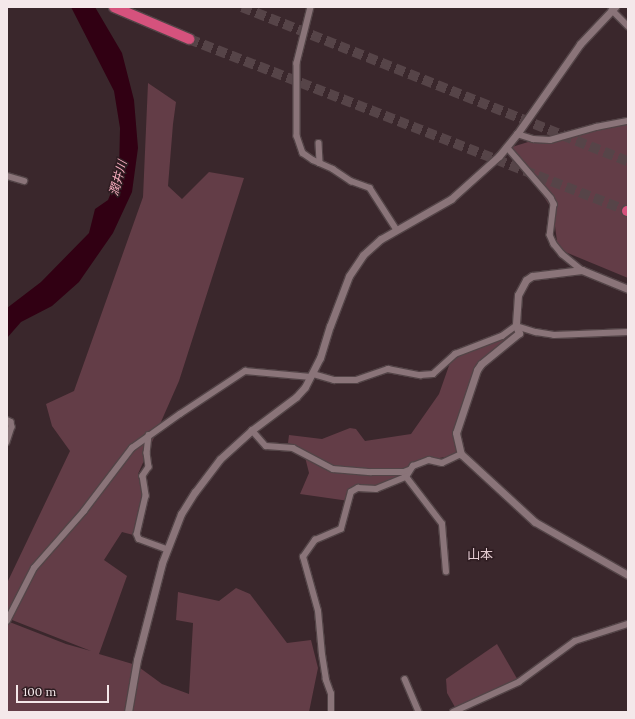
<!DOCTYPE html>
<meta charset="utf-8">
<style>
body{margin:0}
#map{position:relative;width:635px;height:719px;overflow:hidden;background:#3a272c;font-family:Lora,"Noto Sans JP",serif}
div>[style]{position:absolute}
.green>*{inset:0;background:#633d47}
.water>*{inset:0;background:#310013}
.motorway-tunnel>*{height:10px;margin-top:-5px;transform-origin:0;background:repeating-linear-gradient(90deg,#564448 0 10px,transparent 0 15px)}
.roads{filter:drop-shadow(1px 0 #534447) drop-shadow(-1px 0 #534447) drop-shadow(0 1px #534447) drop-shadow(0 -1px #534447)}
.minor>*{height:5.5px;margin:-2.75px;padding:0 2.75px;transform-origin:2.75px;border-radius:2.75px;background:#8a7479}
.tertiary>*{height:7px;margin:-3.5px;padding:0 3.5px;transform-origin:3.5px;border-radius:3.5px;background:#8a7479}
.motorway>*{height:10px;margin:-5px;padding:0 5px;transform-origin:5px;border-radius:5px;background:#d5527d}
span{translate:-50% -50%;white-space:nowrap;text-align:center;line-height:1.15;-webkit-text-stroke:3px #2f1d22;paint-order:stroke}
.water-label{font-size:12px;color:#fab0c2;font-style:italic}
.quarter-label{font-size:13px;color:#e3cad0}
.frame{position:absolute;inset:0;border:8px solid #f4e8ea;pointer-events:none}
.scale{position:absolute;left:16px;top:685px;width:93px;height:18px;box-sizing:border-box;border:2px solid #f4e8ea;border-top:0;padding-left:5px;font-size:12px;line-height:14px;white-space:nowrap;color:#f4e8ea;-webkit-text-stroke:3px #2f1d22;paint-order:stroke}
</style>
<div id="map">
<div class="green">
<i style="clip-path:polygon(148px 83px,176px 102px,173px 124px,168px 186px,182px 199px,209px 172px,244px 178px,179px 381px,138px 474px,143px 500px,137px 536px,122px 532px,104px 560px,127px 576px,99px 654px,136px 665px,162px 684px,189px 694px,193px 623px,176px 620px,178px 592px,219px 601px,236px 588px,250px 594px,287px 643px,311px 640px,318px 668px,309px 712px,7px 712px,7px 621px,66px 644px,91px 651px,7px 618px,7px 583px,70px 451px,52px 426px,46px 404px,74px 391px,143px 197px)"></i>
<i style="clip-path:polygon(628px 122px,628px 278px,558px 249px,553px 211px,512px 147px,528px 142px)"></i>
<i style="clip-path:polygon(514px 328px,516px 336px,477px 370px,456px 433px,461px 454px,429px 460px,391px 483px,352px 492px,349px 501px,300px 494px,309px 473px,303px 449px,288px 443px,289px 435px,322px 439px,350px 428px,356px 429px,365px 441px,411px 434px,439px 394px,452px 357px)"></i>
<i style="clip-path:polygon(497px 644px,519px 682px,456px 709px,447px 693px,446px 679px)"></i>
</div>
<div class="water">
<i style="clip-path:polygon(71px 7px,95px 7px,122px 53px,134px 100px,138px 148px,132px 192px,113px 233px,79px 282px,52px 306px,21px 322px,7px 338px,7px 308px,41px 282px,89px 233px,95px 209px,108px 200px,119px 173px,120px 128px,114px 91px)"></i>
</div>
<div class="motorway-tunnel">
<i style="left:242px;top:7px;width:416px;rotate:21.8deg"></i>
<i style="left:189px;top:39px;width:471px;rotate:21.4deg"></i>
</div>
<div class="roads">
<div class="minor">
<i style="left:311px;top:7px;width:58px;rotate:104deg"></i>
<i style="left:297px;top:63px;width:73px;rotate:90deg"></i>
<i style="left:297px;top:136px;width:18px;rotate:71deg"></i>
<i style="left:303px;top:153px;width:12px;rotate:35deg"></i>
<i style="left:313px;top:160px;width:22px;rotate:24deg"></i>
<i style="left:333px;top:169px;width:22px;rotate:34deg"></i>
<i style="left:351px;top:181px;width:20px;rotate:20deg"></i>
<i style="left:370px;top:188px;width:50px;rotate:57.3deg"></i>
<i style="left:612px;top:10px;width:23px;rotate:45deg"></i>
<i style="left:517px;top:134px;width:17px;rotate:17deg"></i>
<i style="left:533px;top:139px;width:17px;rotate:3deg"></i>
<i style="left:550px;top:140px;width:48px;rotate:-15.8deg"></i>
<i style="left:596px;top:127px;width:33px;rotate:-11deg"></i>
<i style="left:319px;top:143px;width:20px;rotate:87deg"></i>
<i style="left:507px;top:147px;width:67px;rotate:49.2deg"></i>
<i style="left:551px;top:198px;width:7px;rotate:63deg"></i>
<i style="left:554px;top:204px;width:31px;rotate:97deg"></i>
<i style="left:550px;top:235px;width:10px;rotate:66deg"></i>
<i style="left:554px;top:244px;width:13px;rotate:51deg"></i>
<i style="left:562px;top:254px;width:26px;rotate:39deg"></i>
<i style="left:7px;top:176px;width:18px;rotate:16deg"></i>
<i style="left:313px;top:374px;width:22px;rotate:16deg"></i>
<i style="left:334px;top:380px;width:22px"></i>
<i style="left:356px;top:380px;width:34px;rotate:-19deg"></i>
<i style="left:388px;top:369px;width:33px;rotate:11deg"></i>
<i style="left:420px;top:375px;width:13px;rotate:-4deg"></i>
<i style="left:433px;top:374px;width:30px;rotate:-42deg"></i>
<i style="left:455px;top:354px;width:50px;rotate:-21deg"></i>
<i style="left:502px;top:336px;width:17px;rotate:-36deg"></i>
<i style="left:516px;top:326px;width:21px;rotate:17deg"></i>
<i style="left:536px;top:332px;width:18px;rotate:9deg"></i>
<i style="left:554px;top:335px;width:74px;rotate:-2.3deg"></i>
<i style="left:7px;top:420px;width:4px;rotate:27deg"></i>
<i style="left:11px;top:422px;width:5px;rotate:79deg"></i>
<i style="left:12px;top:427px;width:16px;rotate:108deg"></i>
<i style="left:252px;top:430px;width:21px;rotate:49deg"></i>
<i style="left:266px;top:446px;width:27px;rotate:4deg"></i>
<i style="left:293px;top:448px;width:45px;rotate:27.7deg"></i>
<i style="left:333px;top:469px;width:38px;rotate:5deg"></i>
<i style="left:371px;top:472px;width:33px"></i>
<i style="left:404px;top:472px;width:5px;rotate:-22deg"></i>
<i style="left:149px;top:435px;width:18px;rotate:96deg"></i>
<i style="left:147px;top:453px;width:14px;rotate:82deg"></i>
<i style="left:149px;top:467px;width:11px;rotate:124deg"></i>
<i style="left:143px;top:476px;width:20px;rotate:81deg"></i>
<i style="left:146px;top:496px;width:39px;rotate:103deg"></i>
<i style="left:137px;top:534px;width:5px;rotate:68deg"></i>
<i style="left:139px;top:539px;width:29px;rotate:20deg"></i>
<i style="left:446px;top:572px;width:48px;rotate:-94.8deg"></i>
<i style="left:442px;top:524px;width:59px;rotate:-127.5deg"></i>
<i style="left:406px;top:477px;width:13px;rotate:-58deg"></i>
<i style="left:413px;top:466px;width:17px;rotate:-21deg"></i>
<i style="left:429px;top:460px;width:13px;rotate:13deg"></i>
<i style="left:442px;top:463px;width:21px;rotate:-25deg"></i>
<i style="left:7px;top:621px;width:59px;rotate:-63deg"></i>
<i style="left:34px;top:568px;width:76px;rotate:-48.7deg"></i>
<i style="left:84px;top:511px;width:79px;rotate:-52.7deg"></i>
<i style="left:132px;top:448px;width:59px;rotate:-35.3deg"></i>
<i style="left:180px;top:414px;width:78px;rotate:-33.5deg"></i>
<i style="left:245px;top:371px;width:66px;rotate:5.2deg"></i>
<i style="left:405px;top:679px;width:36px;rotate:67deg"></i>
<i style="left:331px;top:712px;width:18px;rotate:-90deg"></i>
<i style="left:331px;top:694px;width:15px;rotate:-110deg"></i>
<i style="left:326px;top:680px;width:25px;rotate:-99deg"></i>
<i style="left:322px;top:655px;width:44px;rotate:-95.2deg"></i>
<i style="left:318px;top:611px;width:56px;rotate:-105.5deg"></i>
<i style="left:303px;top:557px;width:21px;rotate:-55deg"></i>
<i style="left:315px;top:540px;width:28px;rotate:-23deg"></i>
<i style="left:341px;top:529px;width:38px;rotate:-75deg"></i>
<i style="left:351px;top:492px;width:8px;rotate:-30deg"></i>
<i style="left:358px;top:488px;width:18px;rotate:3deg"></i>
<i style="left:376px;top:489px;width:32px;rotate:-22deg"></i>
<i style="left:453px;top:712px;width:72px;rotate:-24.4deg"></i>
<i style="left:519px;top:682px;width:69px;rotate:-36.2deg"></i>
<i style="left:575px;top:641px;width:56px;rotate:-17.8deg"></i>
</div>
<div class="tertiary">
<i style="left:628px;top:289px;width:50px;rotate:-157.6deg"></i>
<i style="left:582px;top:270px;width:50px;rotate:173.2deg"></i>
<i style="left:532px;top:276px;width:7px;rotate:146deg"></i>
<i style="left:526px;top:280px;width:17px;rotate:118deg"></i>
<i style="left:518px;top:295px;width:31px;rotate:94deg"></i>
<i style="left:516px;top:326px;width:8px;rotate:67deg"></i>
<i style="left:519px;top:333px;width:49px;rotate:140.8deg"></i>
<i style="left:481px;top:364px;width:7px;rotate:124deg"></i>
<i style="left:477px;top:370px;width:66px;rotate:108.4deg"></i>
<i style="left:456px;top:433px;width:22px;rotate:77deg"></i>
<i style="left:461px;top:454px;width:100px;rotate:42.6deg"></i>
<i style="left:535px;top:522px;width:107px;rotate:29.7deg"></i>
<i style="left:128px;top:712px;width:53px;rotate:-80.2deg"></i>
<i style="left:137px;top:660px;width:100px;rotate:-75.5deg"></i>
<i style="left:162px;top:563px;width:53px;rotate:-68.8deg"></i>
<i style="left:181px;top:514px;width:26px;rotate:-58deg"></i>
<i style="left:195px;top:492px;width:41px;rotate:-52.9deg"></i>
<i style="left:220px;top:459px;width:43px;rotate:-42.2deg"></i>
<i style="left:252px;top:430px;width:55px;rotate:-36.9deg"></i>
<i style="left:296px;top:397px;width:13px;rotate:-48deg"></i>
<i style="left:305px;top:387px;width:33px;rotate:-63deg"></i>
<i style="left:320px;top:358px;width:34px;rotate:-73deg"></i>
<i style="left:330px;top:326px;width:53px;rotate:-69.2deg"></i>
<i style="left:349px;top:276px;width:25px;rotate:-56deg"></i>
<i style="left:363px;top:255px;width:24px;rotate:-42deg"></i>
<i style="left:381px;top:239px;width:81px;rotate:-29.7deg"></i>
<i style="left:451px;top:199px;width:64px;rotate:-41.9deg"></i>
<i style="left:499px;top:156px;width:28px;rotate:-51deg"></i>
<i style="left:517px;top:134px;width:110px;rotate:-55deg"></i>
<i style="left:580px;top:44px;width:51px;rotate:-46.6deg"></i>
</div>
<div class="motorway">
<i style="left:114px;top:7px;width:82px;rotate:23.1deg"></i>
<i style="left:627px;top:211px;width:1px"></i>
</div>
</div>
<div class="water-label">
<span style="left:118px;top:178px;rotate:-75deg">潤井川</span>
</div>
<div class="quarter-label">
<span style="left:480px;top:555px">山本</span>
</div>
<div class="frame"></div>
<div class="scale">100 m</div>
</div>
